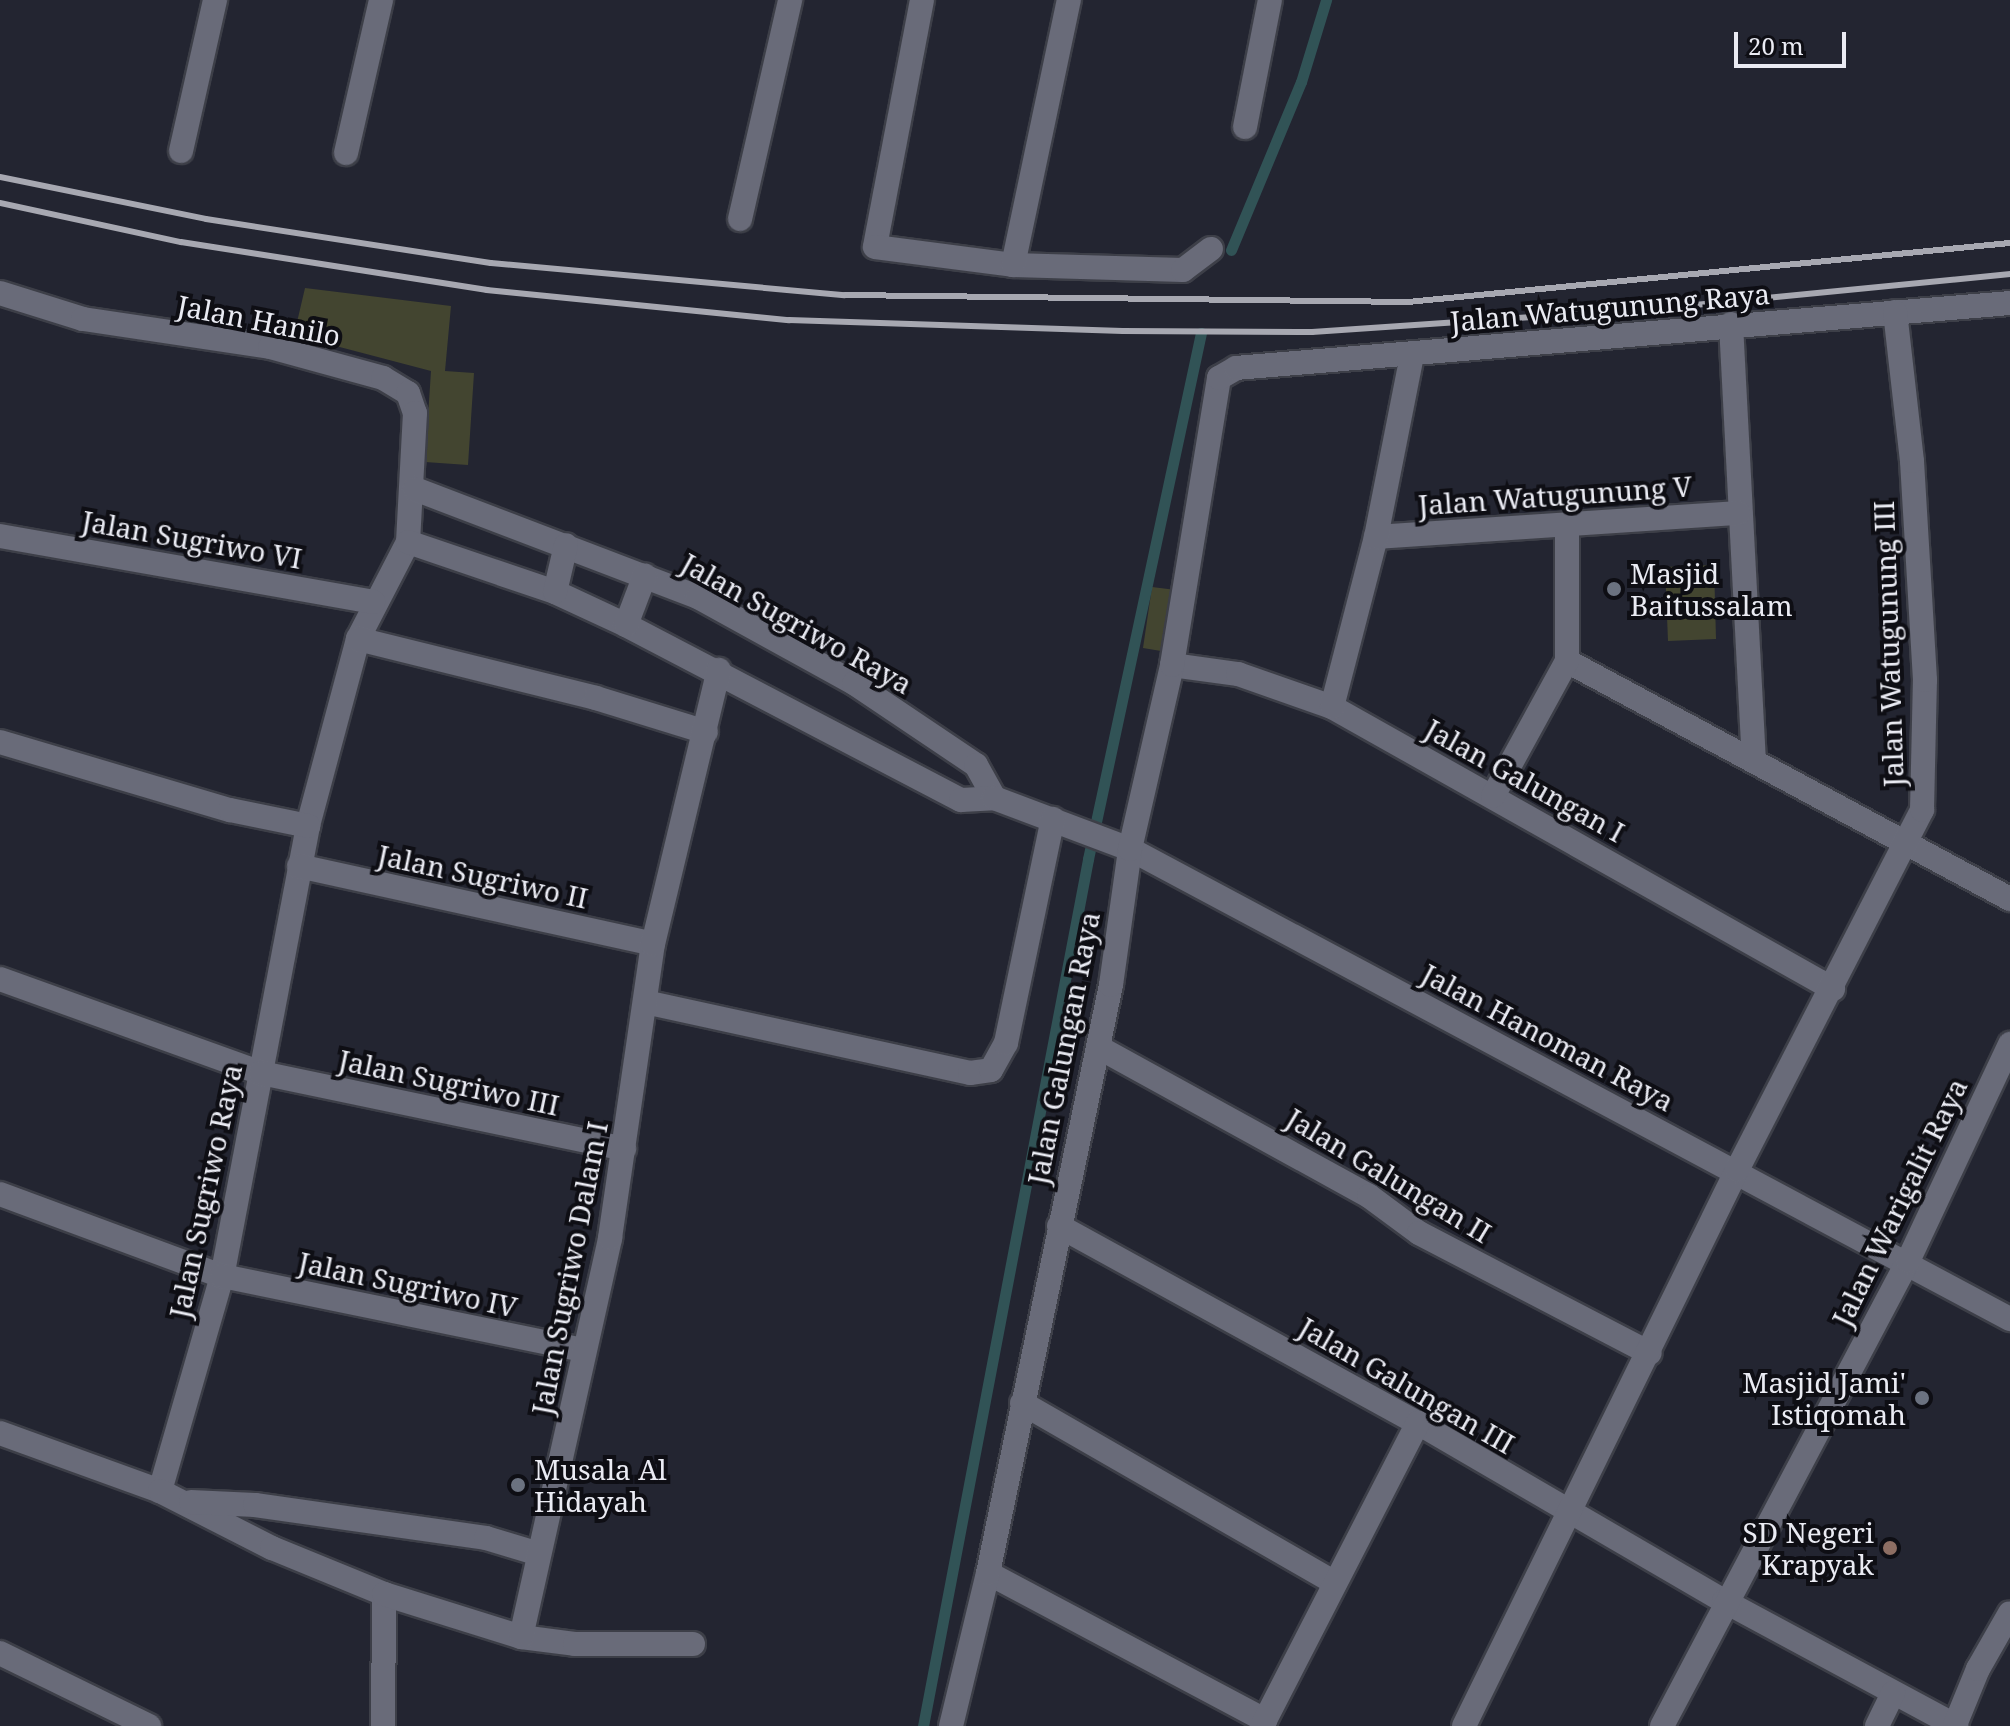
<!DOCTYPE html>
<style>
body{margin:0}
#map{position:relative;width:2010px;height:1726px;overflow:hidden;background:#232531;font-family:"Noto Serif",serif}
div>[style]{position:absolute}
.green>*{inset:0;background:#434530}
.stream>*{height:11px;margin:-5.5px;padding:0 5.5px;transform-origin:5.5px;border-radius:5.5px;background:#315356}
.roads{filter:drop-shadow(2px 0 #3d3f48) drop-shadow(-2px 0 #3d3f48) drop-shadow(0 2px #3d3f48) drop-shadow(0 -2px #3d3f48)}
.street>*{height:24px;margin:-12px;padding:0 12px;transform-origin:12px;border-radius:12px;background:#696b79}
.rail>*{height:6px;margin:-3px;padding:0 3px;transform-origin:3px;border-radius:3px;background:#a7a8b1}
.dots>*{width:22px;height:22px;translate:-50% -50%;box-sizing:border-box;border:4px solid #0e0e14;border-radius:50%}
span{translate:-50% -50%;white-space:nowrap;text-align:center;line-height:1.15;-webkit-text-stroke:8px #0e0e14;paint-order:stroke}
.street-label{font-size:28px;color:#eaebf3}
.poi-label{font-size:28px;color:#eaebf3}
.left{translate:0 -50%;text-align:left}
.right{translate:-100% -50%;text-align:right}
.scale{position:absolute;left:1734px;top:32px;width:112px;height:36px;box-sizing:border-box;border:4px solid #eaebf3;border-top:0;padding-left:10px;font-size:24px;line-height:28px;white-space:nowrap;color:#eaebf3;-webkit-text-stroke:6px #0e0e14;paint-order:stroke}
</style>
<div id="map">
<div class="green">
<i style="clip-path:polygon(305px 288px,451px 306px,445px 371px,474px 373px,468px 465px,425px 462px,431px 371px,294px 335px)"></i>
<i style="clip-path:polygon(1714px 565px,1716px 639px,1668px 641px,1665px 567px)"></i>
<i style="clip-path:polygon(1152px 587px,1176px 590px,1167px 652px,1143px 648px)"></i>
</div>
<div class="stream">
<i style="left:1231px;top:250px;width:182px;rotate:-67.4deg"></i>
<i style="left:1301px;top:82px;width:86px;rotate:-73deg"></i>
<i style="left:923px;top:1726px;width:883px;rotate:-79.22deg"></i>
<i style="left:1088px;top:859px;width:538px;rotate:-77.88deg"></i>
</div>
<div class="roads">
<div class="street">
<i style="left:922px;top:0;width:251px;rotate:100.8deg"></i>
<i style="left:875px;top:247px;width:139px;rotate:7.4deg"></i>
<i style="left:1013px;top:265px;width:170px;rotate:1.7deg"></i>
<i style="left:1183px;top:270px;width:35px;rotate:-37deg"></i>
<i style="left:1245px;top:127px;width:129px;rotate:-78.9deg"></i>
<i style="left:181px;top:151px;width:155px;rotate:-77.3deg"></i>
<i style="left:346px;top:153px;width:157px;rotate:-77.1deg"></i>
<i style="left:740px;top:219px;width:225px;rotate:-77.1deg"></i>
<i style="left:1013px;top:265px;width:271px;rotate:-78.1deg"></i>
<i style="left:0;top:293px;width:87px;rotate:17.4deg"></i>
<i style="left:83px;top:319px;width:189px;rotate:8.5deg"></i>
<i style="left:270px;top:347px;width:117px;rotate:15.3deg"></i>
<i style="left:383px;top:378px;width:29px;rotate:31deg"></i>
<i style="left:408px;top:393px;width:21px;rotate:71deg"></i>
<i style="left:415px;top:413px;width:129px;rotate:93.1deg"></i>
<i style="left:408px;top:542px;width:109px;rotate:117.3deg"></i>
<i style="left:358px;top:639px;width:194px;rotate:105deg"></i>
<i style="left:308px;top:826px;width:458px;rotate:100.8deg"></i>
<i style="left:222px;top:1276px;width:224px;rotate:106.1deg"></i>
<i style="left:1731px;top:324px;width:435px;rotate:87deg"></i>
<i style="left:415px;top:489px;width:303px;rotate:20.9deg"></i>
<i style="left:698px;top:597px;width:178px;rotate:28.9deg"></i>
<i style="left:854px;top:683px;width:147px;rotate:33.9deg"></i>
<i style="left:976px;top:765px;width:38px;rotate:61deg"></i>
<i style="left:0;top:536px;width:379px;rotate:10deg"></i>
<i style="left:1376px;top:537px;width:363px;rotate:-3.8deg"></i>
<i style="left:408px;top:542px;width:155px;rotate:18.8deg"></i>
<i style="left:555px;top:592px;width:78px;rotate:24.9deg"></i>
<i style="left:626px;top:625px;width:378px;rotate:27.6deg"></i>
<i style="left:961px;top:800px;width:33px;rotate:-3deg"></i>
<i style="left:994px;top:798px;width:145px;rotate:20.6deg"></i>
<i style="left:1130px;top:849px;width:998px;rotate:28.11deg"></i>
<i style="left:555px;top:592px;width:48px;rotate:-76.8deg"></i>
<i style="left:626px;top:625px;width:53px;rotate:-69.2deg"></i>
<i style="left:358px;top:639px;width:245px;rotate:13.9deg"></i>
<i style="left:596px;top:698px;width:115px;rotate:17.2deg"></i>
<i style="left:1567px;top:661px;width:503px;rotate:28.25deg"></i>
<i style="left:1172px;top:665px;width:67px;rotate:7.8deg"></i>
<i style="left:1238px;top:674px;width:100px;rotate:19.3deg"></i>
<i style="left:1332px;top:707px;width:575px;rotate:29.37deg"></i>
<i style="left:1332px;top:707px;width:176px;rotate:-75.5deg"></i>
<i style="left:1376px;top:537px;width:185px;rotate:-78.8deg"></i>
<i style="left:0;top:742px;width:240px;rotate:16.5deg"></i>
<i style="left:230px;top:810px;width:80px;rotate:11.6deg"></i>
<i style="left:1493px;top:796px;width:154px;rotate:-61.3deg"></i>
<i style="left:1567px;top:661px;width:136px;rotate:-90deg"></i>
<i style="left:299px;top:866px;width:362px;rotate:12.4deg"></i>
<i style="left:0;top:979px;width:277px;rotate:19.8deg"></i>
<i style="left:261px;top:1073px;width:371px;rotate:11.8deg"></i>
<i style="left:645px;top:1002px;width:333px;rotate:12.3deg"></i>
<i style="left:970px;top:1073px;width:21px;rotate:-8deg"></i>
<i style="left:991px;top:1070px;width:31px;rotate:-61deg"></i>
<i style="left:1006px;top:1043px;width:229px;rotate:-78.2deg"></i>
<i style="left:1098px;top:1047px;width:309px;rotate:28.8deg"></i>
<i style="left:1369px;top:1196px;width:62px;rotate:36.5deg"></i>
<i style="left:1419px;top:1233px;width:260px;rotate:27.5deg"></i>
<i style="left:0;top:1194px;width:237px;rotate:20.3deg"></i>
<i style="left:222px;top:1276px;width:369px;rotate:11.6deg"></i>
<i style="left:1059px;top:1226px;width:409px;rotate:28.8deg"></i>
<i style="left:1418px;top:1423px;width:354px;rotate:30.2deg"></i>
<i style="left:1724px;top:1601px;width:264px;rotate:28.3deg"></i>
<i style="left:1022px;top:1403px;width:361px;rotate:29.9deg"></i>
<i style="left:0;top:1433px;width:170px;rotate:19.9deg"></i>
<i style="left:160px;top:1491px;width:126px;rotate:27deg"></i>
<i style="left:272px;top:1548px;width:121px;rotate:22.3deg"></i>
<i style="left:384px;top:1594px;width:132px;rotate:90.4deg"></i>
<i style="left:191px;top:1502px;width:64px;rotate:2.7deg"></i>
<i style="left:255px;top:1505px;width:233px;rotate:8.1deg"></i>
<i style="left:486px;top:1538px;width:52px;rotate:16.7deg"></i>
<i style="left:988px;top:1573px;width:314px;rotate:28deg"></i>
<i style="left:384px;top:1594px;width:144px;rotate:17.4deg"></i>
<i style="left:521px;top:1637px;width:54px;rotate:7.4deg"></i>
<i style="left:575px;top:1644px;width:118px"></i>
<i style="left:521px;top:1637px;width:409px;rotate:-77.4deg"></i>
<i style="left:610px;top:1238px;width:297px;rotate:-81.7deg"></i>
<i style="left:653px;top:944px;width:282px;rotate:-76.5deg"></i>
<i style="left:0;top:1653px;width:166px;rotate:26.1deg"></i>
<i style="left:1955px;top:1725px;width:61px;rotate:-67.7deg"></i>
<i style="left:1978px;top:1669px;width:64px;rotate:-60.3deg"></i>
<i style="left:951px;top:1726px;width:157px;rotate:-76.4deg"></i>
<i style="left:988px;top:1573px;width:601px;rotate:-78.19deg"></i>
<i style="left:1111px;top:985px;width:137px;rotate:-82deg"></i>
<i style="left:1130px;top:849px;width:189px;rotate:-77.1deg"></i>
<i style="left:1172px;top:665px;width:291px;rotate:-80.7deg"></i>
<i style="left:1219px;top:378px;width:20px;rotate:-30deg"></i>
<i style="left:1236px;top:368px;width:777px;rotate:-4.8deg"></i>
<i style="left:1262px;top:1726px;width:341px;rotate:-62.8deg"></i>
<i style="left:1464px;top:1726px;width:619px;rotate:-63.85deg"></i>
<i style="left:1737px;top:1170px;width:405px;rotate:-62.8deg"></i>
<i style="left:1922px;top:810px;width:130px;rotate:-88.7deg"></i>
<i style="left:1925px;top:680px;width:219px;rotate:-93.4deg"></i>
<i style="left:1912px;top:461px;width:150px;rotate:-96.5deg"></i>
<i style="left:1662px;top:1726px;width:526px;rotate:-62.12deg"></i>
<i style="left:1908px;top:1261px;width:240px;rotate:-64.8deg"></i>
<i style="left:1877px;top:1726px;width:37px;rotate:-64deg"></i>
</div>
</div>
<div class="rail">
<i style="left:0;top:177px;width:210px;rotate:11.5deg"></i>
<i style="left:206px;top:219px;width:288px;rotate:8.8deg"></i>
<i style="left:491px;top:263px;width:355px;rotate:5.2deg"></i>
<i style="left:845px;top:295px;width:563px;rotate:0.71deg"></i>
<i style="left:1408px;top:302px;width:605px;rotate:-5.6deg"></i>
<i style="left:0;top:203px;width:185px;rotate:12.2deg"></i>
<i style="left:181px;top:242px;width:310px;rotate:8.9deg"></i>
<i style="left:487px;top:290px;width:303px;rotate:5.7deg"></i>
<i style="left:789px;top:320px;width:334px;rotate:1.9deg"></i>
<i style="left:1123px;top:331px;width:189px;rotate:0.3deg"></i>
<i style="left:1312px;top:332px;width:353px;rotate:-3.9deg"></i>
<i style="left:1664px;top:308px;width:348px;rotate:-5.6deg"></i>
</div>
<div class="dots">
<i style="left:1614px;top:589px;background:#6b7280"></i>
<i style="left:1922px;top:1398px;background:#6b7280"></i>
<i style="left:518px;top:1485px;background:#6b7280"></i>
<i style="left:1890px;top:1548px;background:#8d6e63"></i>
</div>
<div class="street-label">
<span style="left:1610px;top:307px;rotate:-5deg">Jalan Watugunung Raya</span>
<span style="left:259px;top:320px;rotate:11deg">Jalan Hanilo</span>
<span style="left:1555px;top:495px;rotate:-4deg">Jalan Watugunung V</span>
<span style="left:192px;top:539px;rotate:10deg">Jalan Sugriwo VI</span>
<span style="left:797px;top:623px;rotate:29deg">Jalan Sugriwo Raya</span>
<span style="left:1888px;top:644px;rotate:-92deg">Jalan Watugunung III</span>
<span style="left:1525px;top:780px;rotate:29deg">Jalan Galungan I</span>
<span style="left:483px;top:876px;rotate:12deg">Jalan Sugriwo II</span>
<span style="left:1548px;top:1037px;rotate:28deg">Jalan Hanoman Raya</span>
<span style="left:1063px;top:1048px;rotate:-79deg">Jalan Galungan Raya</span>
<span style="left:449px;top:1082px;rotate:12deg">Jalan Sugriwo III</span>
<span style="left:1389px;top:1175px;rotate:31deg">Jalan Galungan II</span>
<span style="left:205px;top:1191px;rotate:-78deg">Jalan Sugriwo Raya</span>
<span style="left:1899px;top:1202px;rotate:-64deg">Jalan Warigalit Raya</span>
<span style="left:569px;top:1268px;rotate:-79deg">Jalan Sugriwo Dalam I</span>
<span style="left:408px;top:1284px;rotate:12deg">Jalan Sugriwo IV</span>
<span style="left:1407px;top:1385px;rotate:30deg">Jalan Galungan III</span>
</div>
<div class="poi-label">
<span class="left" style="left:1630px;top:589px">Masjid<br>Baitussalam</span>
<span class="right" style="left:1906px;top:1398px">Masjid Jami'<br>Istiqomah</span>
<span class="left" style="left:534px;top:1485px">Musala Al<br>Hidayah</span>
<span class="right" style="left:1874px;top:1548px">SD Negeri<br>Krapyak</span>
</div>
<div class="scale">20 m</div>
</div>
